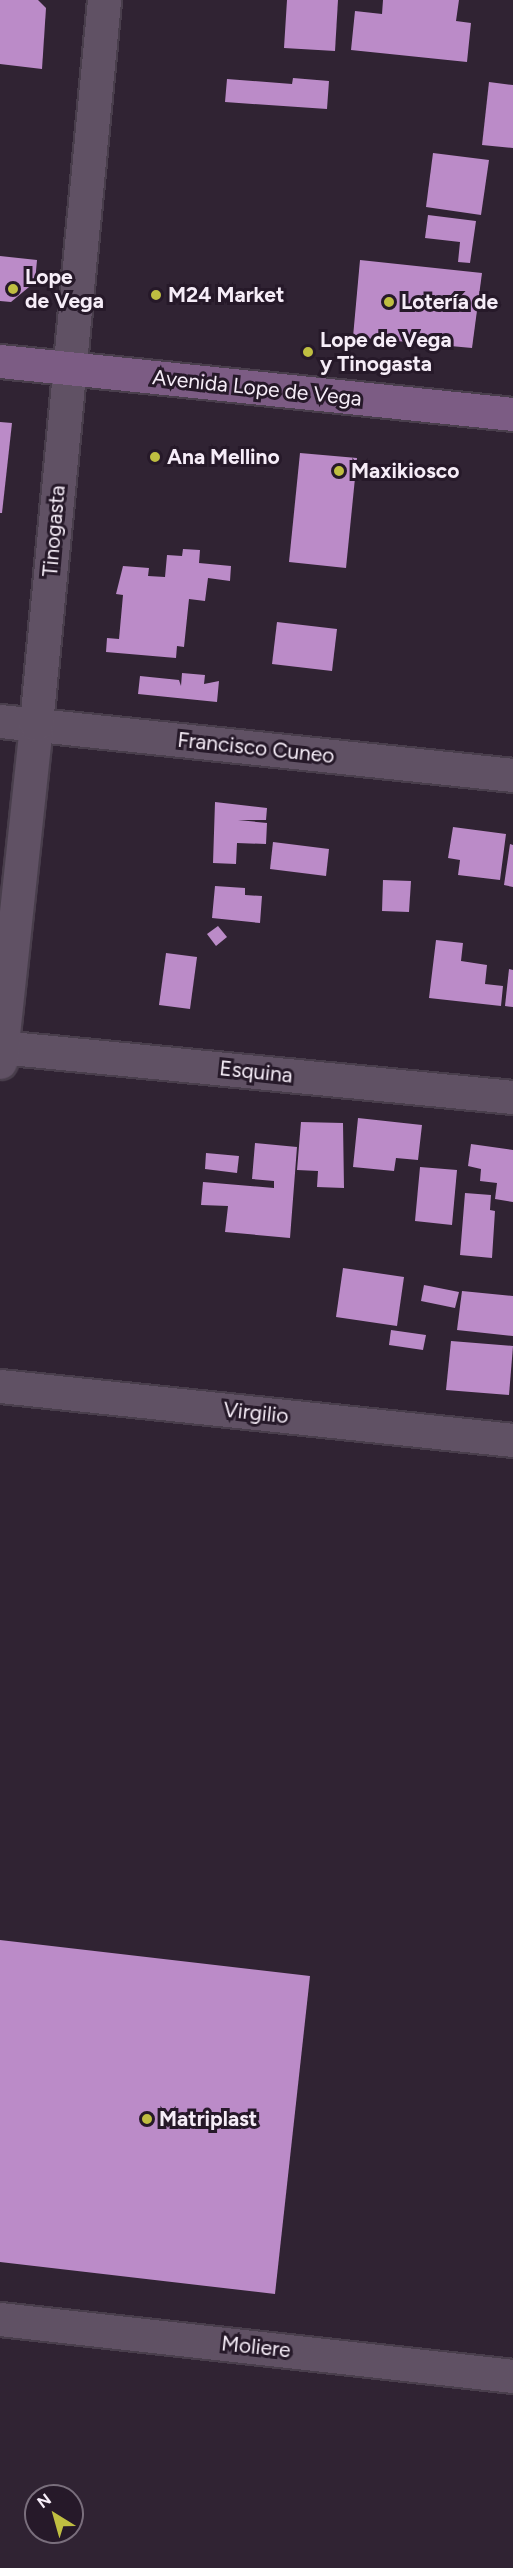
<!DOCTYPE html>
<meta charset="utf-8">
<style>
body{margin:0}
#map{position:relative;width:513px;height:2568px;overflow:hidden;background:#302333;font-family:Figtree,sans-serif}
div>[style]{position:absolute}
.building>*{inset:0;background:#bb8bc8}
.roads{filter:drop-shadow(2px 0 #493e4c) drop-shadow(-2px 0 #493e4c) drop-shadow(0 2px #493e4c) drop-shadow(0 -2px #493e4c)}
.minor>*{height:33px;margin:-16.5px;padding:0 16.5px;transform-origin:16.5px;border-radius:16.5px;background:#605164}
.secondary>*{height:33px;margin:-16.5px;padding:0 16.5px;transform-origin:16.5px;border-radius:16.5px;background:#7c5c84}
.dots>*{width:16px;height:16px;translate:-50% -50%;box-sizing:border-box;border:3px solid #261929;border-radius:50%}
span{translate:-50% -50%;white-space:nowrap;text-align:center;line-height:1.15;-webkit-text-stroke:6px #261929;paint-order:stroke}
.poi-label{font-size:21px;color:#f6edf8;font-weight:700}
.left{translate:0 -50%;text-align:left}
.street-label{font-size:21px;color:#f6edf8}
.north{position:absolute;left:24px;top:2484px;width:60px;height:60px;box-sizing:border-box;background:#261929;border:2px solid #796e7c;border-radius:50%;rotate:323deg;font-size:16px;font-weight:700;line-height:24px;text-align:center;color:#f6edf8}
.north::after{content:'';display:block;margin:auto;width:21px;height:27px;background:#bfbe41;clip-path:polygon(50% 0,100% 100%,50% 72%,0 100%)}
</style>
<div id="map">
<div class="building">
<i style="clip-path:polygon(0 0,38px 0,46px 8px,42px 69px,0 64px)"></i>
<i style="clip-path:polygon(287px 0,338px 0,335px 51px,284px 48px)"></i>
<i style="clip-path:polygon(383px 0,459px 0,456px 21px,471px 23px,467px 62px,351px 50px,355px 11px,382px 14px)"></i>
<i style="clip-path:polygon(293px 78px,329px 81px,327px 109px,225px 102px,227px 79px,292px 84px)"></i>
<i style="clip-path:polygon(489px 82px,513px 85px,513px 148px,482px 145px)"></i>
<i style="clip-path:polygon(433px 153px,489px 160px,481px 215px,426px 207px)"></i>
<i style="clip-path:polygon(428px 215px,476px 221px,470px 263px,458px 262px,460px 242px,425px 238px)"></i>
<i style="clip-path:polygon(0 256px,37px 260px,35px 282px,11px 302px,0 301px)"></i>
<i style="clip-path:polygon(360px 260px,482px 273px,472px 348px,353px 337px)"></i>
<i style="clip-path:polygon(0 422px,12px 423px,2px 513px,0 513px)"></i>
<i style="clip-path:polygon(300px 453px,357px 458px,346px 568px,289px 562px)"></i>
<i style="clip-path:polygon(183px 549px,200px 550px,199px 563px,231px 566px,230px 581px,208px 578px,205px 601px,189px 599px,184px 647px,177px 646px,176px 658px,106px 652px,107px 638px,119px 639px,123px 595px,116px 594px,123px 566px,149px 568px,148px 576px,165px 577px,167px 555px,182px 556px)"></i>
<i style="clip-path:polygon(277px 622px,337px 629px,332px 671px,272px 664px)"></i>
<i style="clip-path:polygon(182px 673px,205px 675px,204px 684px,219px 681px,217px 702px,138px 694px,140px 676px,179px 680px,181px 686px)"></i>
<i style="clip-path:polygon(215px 802px,267px 808px,266px 820px,238px 820px,267px 823px,266px 844px,237px 843px,236px 864px,213px 863px)"></i>
<i style="clip-path:polygon(453px 827px,506px 834px,500px 880px,458px 875px,460px 860px,448px 858px)"></i>
<i style="clip-path:polygon(273px 842px,329px 849px,326px 876px,270px 869px)"></i>
<i style="clip-path:polygon(510px 844px,513px 845px,513px 887px,504px 885px)"></i>
<i style="clip-path:polygon(383px 880px,411px 881px,409px 912px,382px 911px)"></i>
<i style="clip-path:polygon(215px 886px,245px 888px,245px 895px,262px 896px,260px 923px,212px 918px)"></i>
<i style="clip-path:polygon(218px 926px,227px 937px,216px 946px,207px 934px)"></i>
<i style="clip-path:polygon(436px 940px,463px 943px,461px 961px,487px 965px,485px 984px,503px 986px,501px 1006px,429px 998px)"></i>
<i style="clip-path:polygon(166px 953px,197px 957px,190px 1009px,159px 1005px)"></i>
<i style="clip-path:polygon(509px 969px,513px 970px,513px 1007px,505px 1006px)"></i>
<i style="clip-path:polygon(358px 1118px,422px 1125px,418px 1160px,396px 1158px,394px 1171px,353px 1167px)"></i>
<i style="clip-path:polygon(301px 1122px,343px 1123px,344px 1188px,317px 1187px,318px 1171px,297px 1170px)"></i>
<i style="clip-path:polygon(255px 1143px,297px 1147px,290px 1238px,225px 1232px,228px 1206px,201px 1205px,203px 1182px,274px 1188px,274px 1181px,252px 1179px)"></i>
<i style="clip-path:polygon(471px 1144px,513px 1150px,513px 1202px,495px 1199px,497px 1183px,480px 1181px,481px 1169px,468px 1166px)"></i>
<i style="clip-path:polygon(206px 1153px,239px 1156px,237px 1173px,205px 1169px)"></i>
<i style="clip-path:polygon(420px 1167px,457px 1170px,452px 1225px,415px 1221px)"></i>
<i style="clip-path:polygon(465px 1193px,491px 1195px,490px 1210px,495px 1211px,492px 1258px,460px 1255px)"></i>
<i style="clip-path:polygon(343px 1268px,404px 1277px,397px 1326px,336px 1317px)"></i>
<i style="clip-path:polygon(424px 1285px,459px 1292px,455px 1308px,421px 1301px)"></i>
<i style="clip-path:polygon(462px 1291px,513px 1296px,513px 1336px,457px 1330px)"></i>
<i style="clip-path:polygon(391px 1330px,426px 1335px,423px 1350px,389px 1345px)"></i>
<i style="clip-path:polygon(451px 1341px,513px 1346px,509px 1395px,446px 1390px)"></i>
<i style="clip-path:polygon(0 1940px,310px 1976px,275px 2294px,0 2262px)"></i>
</div>
<div class="roads">
<div class="minor">
<i style="left:0;top:721px;width:516px;rotate:6.01deg"></i>
<i style="left:0;top:1047px;width:515px;rotate:5.57deg"></i>
<i style="left:0;top:1062px;width:340px;rotate:-83.9deg"></i>
<i style="left:36px;top:724px;width:727px;rotate:-84.63deg"></i>
<i style="left:0;top:1386px;width:516px;rotate:6.01deg"></i>
<i style="left:0;top:2319px;width:516px;rotate:6.34deg"></i>
</div>
<div class="secondary">
<i style="left:0;top:361px;width:516px;rotate:5.9deg"></i>
</div>
</div>
<div class="dots">
<i style="left:13px;top:289px;background:#bfbe41"></i>
<i style="left:156px;top:295px;background:#bfbe41"></i>
<i style="left:389px;top:302px;background:#bfbe41"></i>
<i style="left:308px;top:352px;background:#bfbe41"></i>
<i style="left:155px;top:457px;background:#bfbe41"></i>
<i style="left:339px;top:471px;background:#bfbe41"></i>
<i style="left:147px;top:2119px;background:#bfbe41"></i>
</div>
<div class="poi-label">
<span class="left" style="left:25px;top:289px">Lope<br>de Vega</span>
<span class="left" style="left:168px;top:295px">M24 Market</span>
<span class="left" style="left:401px;top:302px">Lotería de</span>
<span class="left" style="left:320px;top:352px">Lope de Vega<br>y Tinogasta</span>
<span class="left" style="left:167px;top:457px">Ana Mellino</span>
<span class="left" style="left:351px;top:471px">Maxikiosco</span>
<span class="left" style="left:159px;top:2119px">Matriplast</span>
</div>
<div class="street-label">
<span style="left:257px;top:388px;rotate:6deg">Avenida Lope de Vega</span>
<span style="left:54px;top:531px;rotate:-85deg">Tinogasta</span>
<span style="left:256px;top:748px;rotate:6deg">Francisco Cuneo</span>
<span style="left:256px;top:1072px;rotate:6deg">Esquina</span>
<span style="left:256px;top:1413px;rotate:6deg">Virgilio</span>
<span style="left:256px;top:2347px;rotate:6deg">Moliere</span>
</div>
<div class="north">N</div>
</div>
